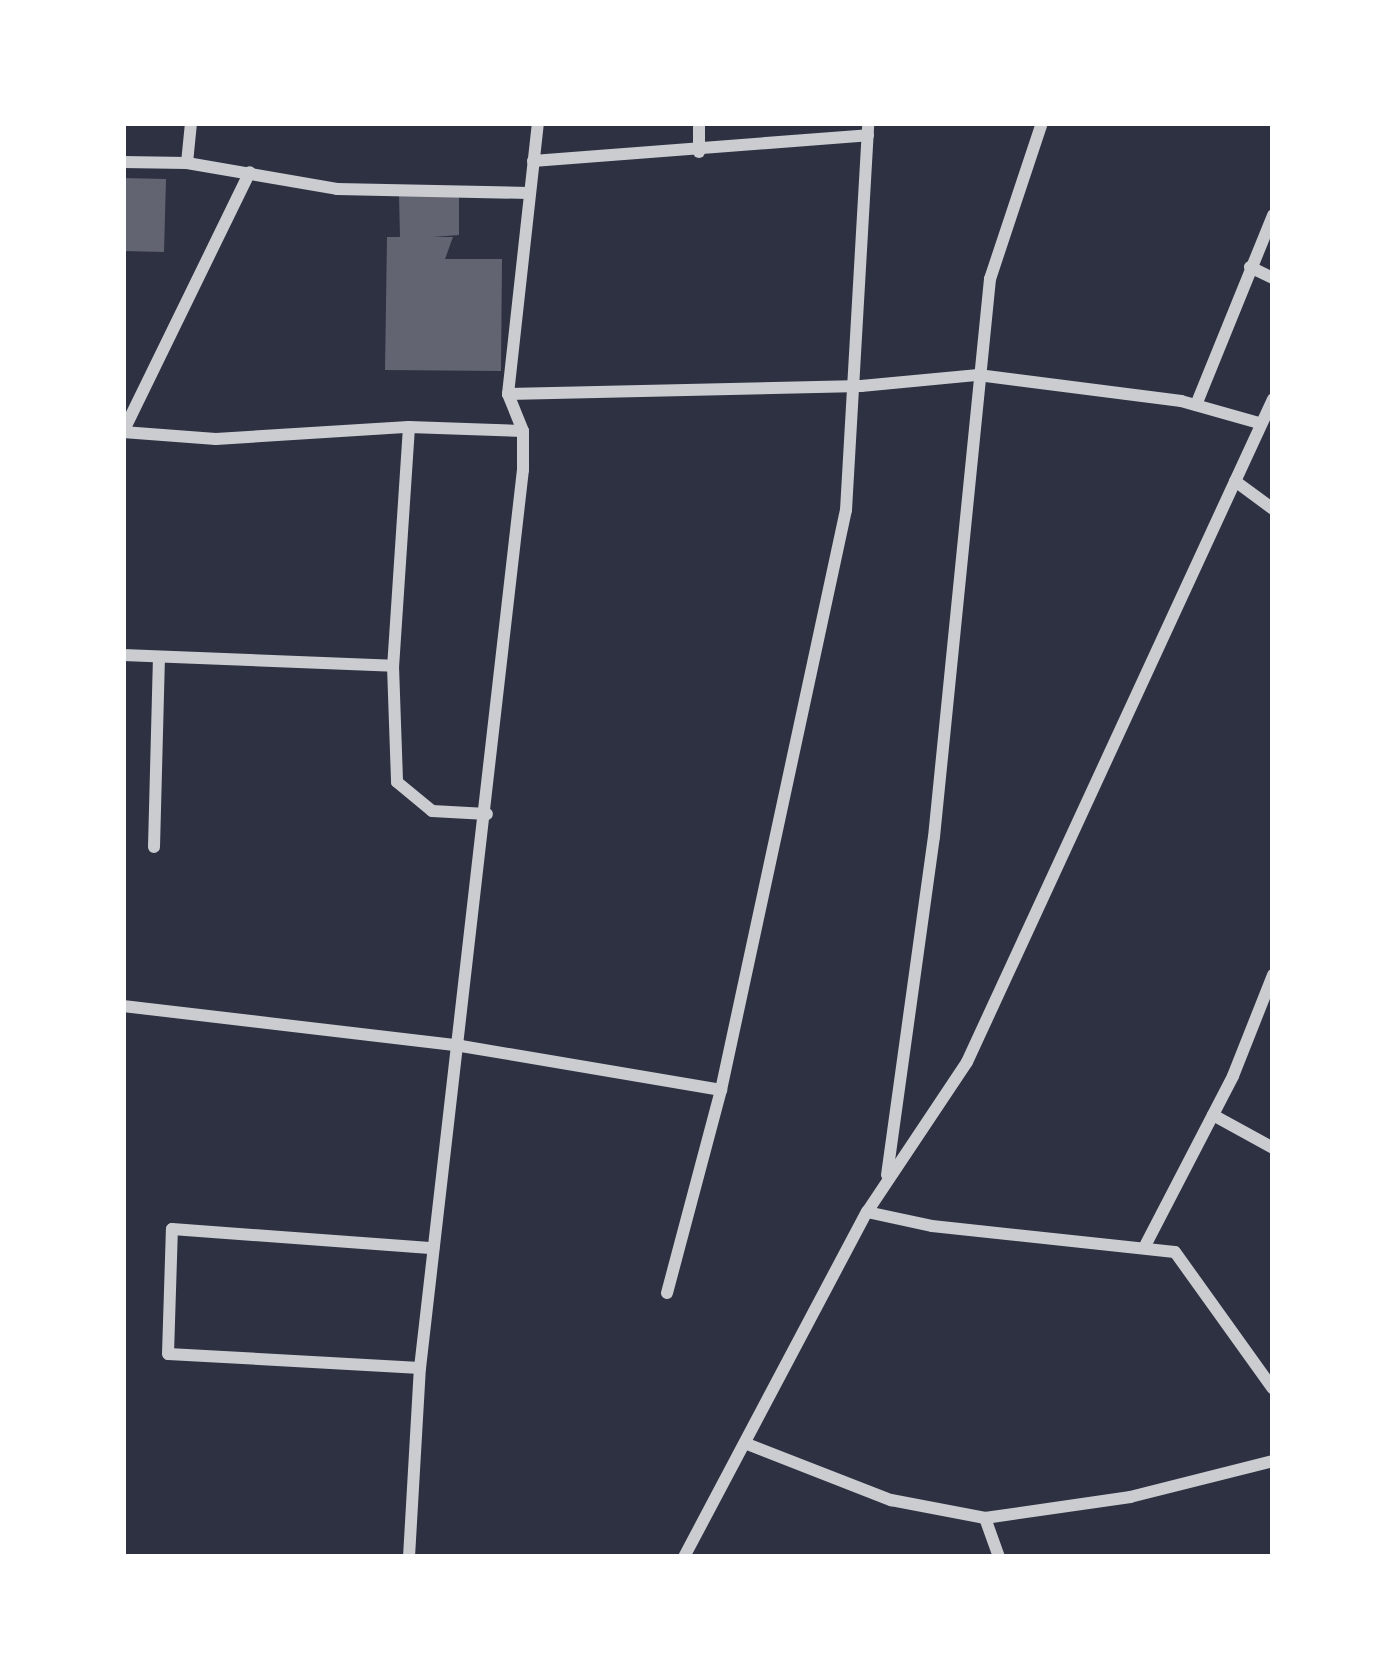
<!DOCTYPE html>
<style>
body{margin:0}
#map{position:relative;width:1396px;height:1680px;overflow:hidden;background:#2d3142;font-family:"Fira Sans Condensed",sans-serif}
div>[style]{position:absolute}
.building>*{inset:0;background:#626471}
.minor>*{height:12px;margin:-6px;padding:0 6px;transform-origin:6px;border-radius:6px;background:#caccd0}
span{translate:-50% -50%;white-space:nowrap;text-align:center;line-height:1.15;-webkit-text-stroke:9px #fff;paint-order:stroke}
.frame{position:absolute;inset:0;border:126px solid #fff;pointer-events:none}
</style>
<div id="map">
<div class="building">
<i style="clip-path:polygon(123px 178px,166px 179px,164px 252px,123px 251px)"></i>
<i style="clip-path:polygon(459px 194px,459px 235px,433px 237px,453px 237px,445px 259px,502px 259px,501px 371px,385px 370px,387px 237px,400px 237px,399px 195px)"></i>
</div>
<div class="minor">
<i style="left:699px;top:123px;width:29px;rotate:90deg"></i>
<i style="left:533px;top:161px;width:336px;rotate:-4.4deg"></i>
<i style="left:123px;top:162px;width:64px;rotate:0.9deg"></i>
<i style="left:187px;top:163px;width:152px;rotate:9.8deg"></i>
<i style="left:337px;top:189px;width:192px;rotate:1.2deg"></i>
<i style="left:187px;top:163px;width:40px;rotate:-84.3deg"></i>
<i style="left:1250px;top:267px;width:25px;rotate:26deg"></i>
<i style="left:508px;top:394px;width:353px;rotate:-1.3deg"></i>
<i style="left:861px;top:386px;width:118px;rotate:-5.4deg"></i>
<i style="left:978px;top:375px;width:205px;rotate:7.3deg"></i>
<i style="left:1181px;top:401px;width:81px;rotate:15.8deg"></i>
<i style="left:1196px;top:405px;width:205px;rotate:-67.9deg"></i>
<i style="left:409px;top:427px;width:240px;rotate:93.8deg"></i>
<i style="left:393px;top:666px;width:116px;rotate:88deg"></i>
<i style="left:397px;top:782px;width:45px;rotate:39.6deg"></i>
<i style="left:432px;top:811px;width:55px;rotate:3.1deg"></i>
<i style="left:123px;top:432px;width:93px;rotate:4.3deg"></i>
<i style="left:216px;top:439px;width:193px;rotate:-3.6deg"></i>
<i style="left:409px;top:427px;width:114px;rotate:2deg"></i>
<i style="left:123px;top:432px;width:289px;rotate:-64deg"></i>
<i style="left:1235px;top:481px;width:47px;rotate:36.4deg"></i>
<i style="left:123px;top:655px;width:270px;rotate:2.3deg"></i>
<i style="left:154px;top:847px;width:190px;rotate:-88.5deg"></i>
<i style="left:123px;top:1006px;width:340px;rotate:6.7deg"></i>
<i style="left:461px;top:1046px;width:264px;rotate:9.6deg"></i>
<i style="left:1213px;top:1115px;width:68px;rotate:28.8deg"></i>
<i style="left:887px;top:1175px;width:341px;rotate:-82.1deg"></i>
<i style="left:934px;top:837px;width:561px;rotate:-84.27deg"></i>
<i style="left:990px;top:279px;width:164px;rotate:-71.6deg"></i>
<i style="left:867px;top:1212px;width:66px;rotate:12.2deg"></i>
<i style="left:932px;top:1226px;width:244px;rotate:6.1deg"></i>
<i style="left:1175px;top:1252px;width:168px;rotate:54.4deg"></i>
<i style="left:1146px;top:1244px;width:189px;rotate:-62.6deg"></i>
<i style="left:1233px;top:1076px;width:109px;rotate:-68.4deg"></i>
<i style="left:667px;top:1293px;width:210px;rotate:-75.1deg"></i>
<i style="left:721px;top:1090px;width:593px;rotate:-77.84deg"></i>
<i style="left:846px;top:510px;width:388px;rotate:-86.7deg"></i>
<i style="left:420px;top:1368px;width:252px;rotate:-176.8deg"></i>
<i style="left:168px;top:1354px;width:125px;rotate:-88.2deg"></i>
<i style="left:172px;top:1229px;width:262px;rotate:4.2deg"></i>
<i style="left:747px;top:1444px;width:155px;rotate:21.3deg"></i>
<i style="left:891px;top:1500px;width:96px;rotate:10.8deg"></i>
<i style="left:985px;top:1518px;width:147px;rotate:-8.2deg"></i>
<i style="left:1130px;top:1497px;width:147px;rotate:-14.1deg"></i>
<i style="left:985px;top:1518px;width:41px;rotate:70.3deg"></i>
<i style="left:409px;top:1557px;width:189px;rotate:-86.7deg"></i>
<i style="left:420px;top:1368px;width:904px;rotate:-83.46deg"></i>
<i style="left:523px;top:470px;width:39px;rotate:-90deg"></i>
<i style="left:523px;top:431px;width:40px;rotate:-112deg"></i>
<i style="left:508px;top:394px;width:273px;rotate:-83.7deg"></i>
<i style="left:684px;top:1557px;width:391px;rotate:-62.1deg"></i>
<i style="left:867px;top:1212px;width:180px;rotate:-56.3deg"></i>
<i style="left:967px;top:1062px;width:730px;rotate:-65.22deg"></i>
</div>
<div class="frame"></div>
</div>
